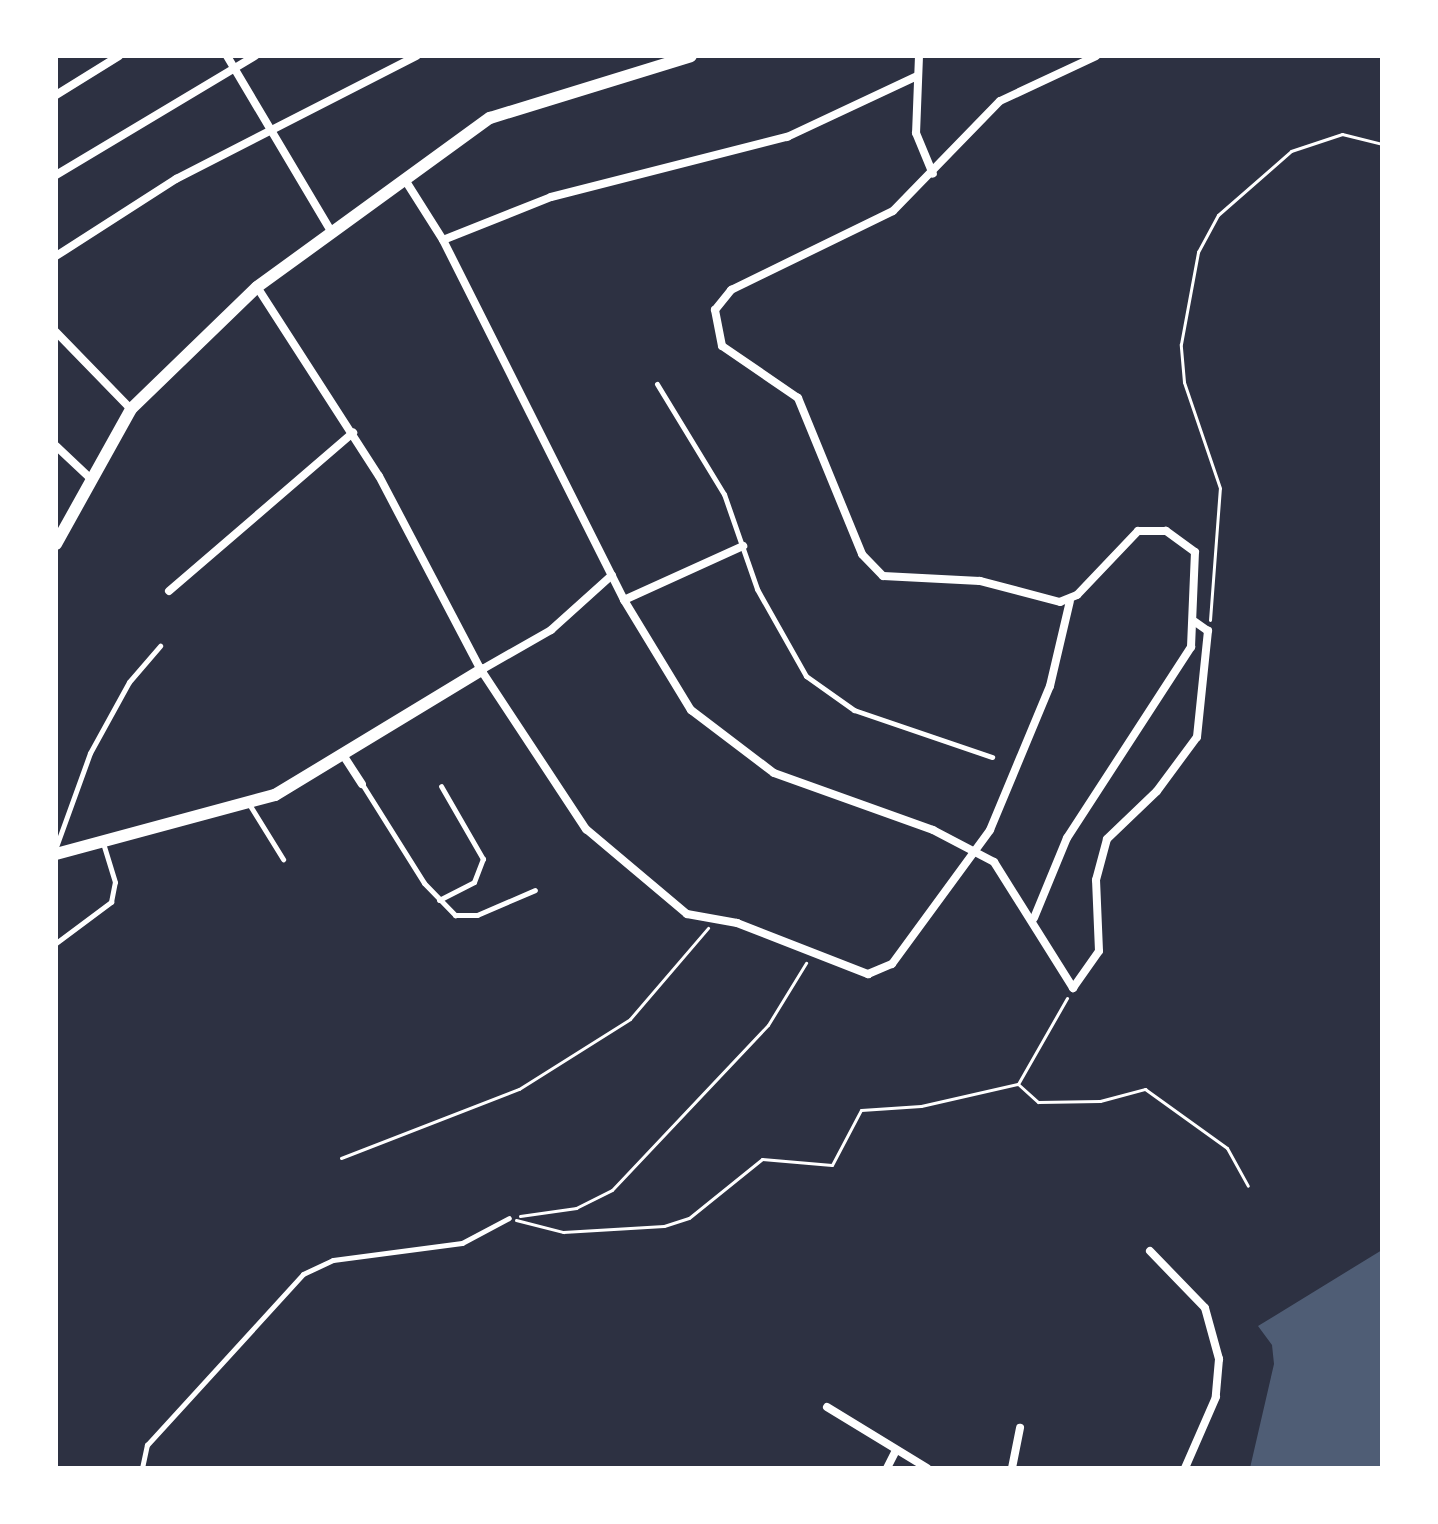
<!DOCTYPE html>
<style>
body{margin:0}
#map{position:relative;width:1438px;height:1524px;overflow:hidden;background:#2d3142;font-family:"Crimson Pro",serif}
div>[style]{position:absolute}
.water>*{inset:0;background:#4f5d75}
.path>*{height:3px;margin:-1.5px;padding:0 1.5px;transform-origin:1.5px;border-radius:1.5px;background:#fff}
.service>*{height:5px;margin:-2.5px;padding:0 2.5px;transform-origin:2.5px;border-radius:2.5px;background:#fff}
.minor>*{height:8px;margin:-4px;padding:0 4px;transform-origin:4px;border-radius:4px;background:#fff}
.tertiary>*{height:12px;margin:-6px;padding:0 6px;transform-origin:6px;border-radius:6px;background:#fff}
span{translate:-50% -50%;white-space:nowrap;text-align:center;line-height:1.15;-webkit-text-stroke:6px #fff;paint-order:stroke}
.frame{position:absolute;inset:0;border:58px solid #fff;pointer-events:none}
</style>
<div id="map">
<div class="water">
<i style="clip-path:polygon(1382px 1250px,1382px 1468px,1250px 1468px,1274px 1364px,1272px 1345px,1258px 1326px)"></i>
</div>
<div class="path">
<i style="left:1210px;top:620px;width:132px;rotate:-85.7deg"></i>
<i style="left:1220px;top:488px;width:112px;rotate:-108.8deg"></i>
<i style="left:1184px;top:382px;width:38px;rotate:-95deg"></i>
<i style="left:1181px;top:344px;width:94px;rotate:-79.5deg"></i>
<i style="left:1198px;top:252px;width:42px;rotate:-61.6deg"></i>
<i style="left:1218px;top:215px;width:97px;rotate:-41.2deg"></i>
<i style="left:1291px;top:151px;width:54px;rotate:-18.4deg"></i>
<i style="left:1342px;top:134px;width:41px;rotate:14deg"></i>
<i style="left:1018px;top:1084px;width:27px;rotate:42deg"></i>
<i style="left:1038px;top:1102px;width:62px;rotate:-0.9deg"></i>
<i style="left:1100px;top:1101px;width:47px;rotate:-14.9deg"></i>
<i style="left:1145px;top:1089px;width:101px;rotate:35.7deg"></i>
<i style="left:1227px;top:1148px;width:43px;rotate:61.1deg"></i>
<i style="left:341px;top:1158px;width:191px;rotate:-21.2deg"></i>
<i style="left:519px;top:1089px;width:131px;rotate:-32.2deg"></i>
<i style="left:630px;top:1019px;width:120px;rotate:-49.4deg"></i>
<i style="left:520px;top:1216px;width:57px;rotate:-8.1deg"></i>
<i style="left:576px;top:1208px;width:40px;rotate:-26.6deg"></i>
<i style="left:612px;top:1190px;width:227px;rotate:-46.6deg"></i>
<i style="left:768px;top:1025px;width:73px;rotate:-58.5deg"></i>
<i style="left:516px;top:1220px;width:49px;rotate:14.3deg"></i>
<i style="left:563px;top:1232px;width:101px;rotate:-3.4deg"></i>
<i style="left:664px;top:1226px;width:26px;rotate:-18deg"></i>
<i style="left:689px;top:1218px;width:94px;rotate:-38.9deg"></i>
<i style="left:762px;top:1159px;width:70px;rotate:4.9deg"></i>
<i style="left:832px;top:1165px;width:62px;rotate:-62.2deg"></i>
<i style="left:861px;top:1110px;width:60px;rotate:-3.8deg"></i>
<i style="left:921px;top:1106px;width:99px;rotate:-12.8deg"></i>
<i style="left:1018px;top:1084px;width:99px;rotate:-60.3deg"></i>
</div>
<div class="service">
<i style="left:657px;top:384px;width:129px;rotate:58.7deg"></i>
<i style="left:724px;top:494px;width:101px;rotate:70.8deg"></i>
<i style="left:757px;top:589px;width:100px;rotate:60.6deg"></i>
<i style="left:806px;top:676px;width:59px;rotate:35.3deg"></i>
<i style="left:854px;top:710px;width:146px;rotate:18.8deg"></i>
<i style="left:362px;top:784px;width:117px;rotate:57.9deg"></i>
<i style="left:424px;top:883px;width:45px;rotate:45.9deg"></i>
<i style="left:455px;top:915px;width:22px"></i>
<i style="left:477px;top:915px;width:63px;rotate:-23.3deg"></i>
<i style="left:249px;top:804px;width:65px;rotate:58.3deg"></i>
<i style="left:56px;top:847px;width:100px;rotate:-70.1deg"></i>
<i style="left:90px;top:753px;width:81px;rotate:-61.2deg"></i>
<i style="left:129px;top:682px;width:48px;rotate:-49.3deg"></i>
<i style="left:439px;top:900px;width:39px;rotate:-27deg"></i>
<i style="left:474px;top:882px;width:25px;rotate:-69deg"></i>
<i style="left:483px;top:859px;width:84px;rotate:-119.9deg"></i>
<i style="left:56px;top:943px;width:69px;rotate:-36.7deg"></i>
<i style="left:111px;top:902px;width:20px;rotate:-79deg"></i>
<i style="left:115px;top:882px;width:41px;rotate:-107.1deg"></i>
<i style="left:142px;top:1468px;width:24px;rotate:-78deg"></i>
<i style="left:147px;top:1445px;width:231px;rotate:-47.6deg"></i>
<i style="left:303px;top:1274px;width:33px;rotate:-25deg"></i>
<i style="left:333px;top:1260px;width:130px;rotate:-7.5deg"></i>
<i style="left:462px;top:1243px;width:53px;rotate:-28deg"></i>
</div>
<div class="minor">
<i style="left:227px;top:56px;width:204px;rotate:59.3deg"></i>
<i style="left:919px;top:56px;width:77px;rotate:92.2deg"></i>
<i style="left:916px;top:133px;width:44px;rotate:67.5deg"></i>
<i style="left:56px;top:95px;width:74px;rotate:-31.8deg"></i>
<i style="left:56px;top:175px;width:232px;rotate:-30.9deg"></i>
<i style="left:407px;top:183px;width:67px;rotate:57.7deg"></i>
<i style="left:443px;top:240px;width:403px;rotate:63.3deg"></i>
<i style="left:624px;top:600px;width:129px;rotate:58.7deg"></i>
<i style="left:691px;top:710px;width:104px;rotate:37.2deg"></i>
<i style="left:774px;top:773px;width:169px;rotate:19.7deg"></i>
<i style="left:933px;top:830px;width:69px;rotate:27.7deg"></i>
<i style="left:994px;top:862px;width:149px;rotate:57.9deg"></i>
<i style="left:1073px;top:988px;width:45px;rotate:-54.9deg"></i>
<i style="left:1099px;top:951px;width:71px;rotate:-92.4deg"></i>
<i style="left:1096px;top:880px;width:42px;rotate:-75deg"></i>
<i style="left:1107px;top:839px;width:69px;rotate:-43.8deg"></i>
<i style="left:1157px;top:791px;width:67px;rotate:-53.5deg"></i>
<i style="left:1197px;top:737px;width:107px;rotate:-84.1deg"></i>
<i style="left:1208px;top:631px;width:16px;rotate:-145deg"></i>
<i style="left:443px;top:240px;width:116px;rotate:-21.7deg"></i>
<i style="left:551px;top:197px;width:244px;rotate:-14.3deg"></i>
<i style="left:787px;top:137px;width:144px;rotate:-25.1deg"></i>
<i style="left:56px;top:256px;width:143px;rotate:-32.7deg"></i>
<i style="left:176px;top:179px;width:270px;rotate:-27.1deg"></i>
<i style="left:257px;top:287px;width:225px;rotate:57.2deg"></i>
<i style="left:379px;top:476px;width:219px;rotate:62.3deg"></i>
<i style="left:481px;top:670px;width:191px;rotate:56.6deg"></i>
<i style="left:586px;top:829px;width:132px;rotate:40.1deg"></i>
<i style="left:687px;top:914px;width:51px;rotate:10.2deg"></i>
<i style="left:737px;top:923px;width:141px;rotate:21.3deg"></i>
<i style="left:868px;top:974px;width:26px;rotate:-23deg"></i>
<i style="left:892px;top:964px;width:166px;rotate:-53.8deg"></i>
<i style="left:990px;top:830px;width:156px;rotate:-67.4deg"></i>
<i style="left:1050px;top:686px;width:87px;rotate:-76.8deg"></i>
<i style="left:56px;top:332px;width:107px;rotate:45.8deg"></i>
<i style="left:56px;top:446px;width:45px;rotate:43.2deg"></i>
<i style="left:169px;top:591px;width:243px;rotate:-40.7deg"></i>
<i style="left:624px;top:600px;width:131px;rotate:-24.4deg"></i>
<i style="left:481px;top:670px;width:81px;rotate:-29.7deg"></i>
<i style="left:551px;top:630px;width:82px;rotate:-42deg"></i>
<i style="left:345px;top:758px;width:31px;rotate:57deg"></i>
<i style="left:1034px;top:918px;width:87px;rotate:-67.6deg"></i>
<i style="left:1067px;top:838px;width:228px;rotate:-57deg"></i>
<i style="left:1191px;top:647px;width:95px;rotate:-87.6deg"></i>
<i style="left:1195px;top:552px;width:36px;rotate:-144deg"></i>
<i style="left:1166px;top:531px;width:28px;rotate:180deg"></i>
<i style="left:1138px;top:531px;width:88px;rotate:133.6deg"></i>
<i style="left:1077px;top:595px;width:18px;rotate:158deg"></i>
<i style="left:1060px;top:602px;width:83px;rotate:-165.3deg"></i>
<i style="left:980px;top:581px;width:97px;rotate:-177deg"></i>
<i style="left:883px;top:576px;width:30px;rotate:-134deg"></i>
<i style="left:862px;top:554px;width:169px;rotate:-112.3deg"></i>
<i style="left:798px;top:398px;width:92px;rotate:-145.6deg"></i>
<i style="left:722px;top:346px;width:37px;rotate:-101deg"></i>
<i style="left:715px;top:310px;width:26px;rotate:-51deg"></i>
<i style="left:731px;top:290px;width:180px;rotate:-26deg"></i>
<i style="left:893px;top:211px;width:153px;rotate:-45.8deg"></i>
<i style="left:1000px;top:101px;width:106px;rotate:-25.1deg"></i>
<i style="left:1150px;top:1251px;width:79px;rotate:46deg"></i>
<i style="left:1205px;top:1308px;width:53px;rotate:74.6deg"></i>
<i style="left:1219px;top:1359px;width:38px;rotate:95deg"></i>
<i style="left:1216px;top:1397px;width:77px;rotate:113.6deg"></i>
<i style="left:827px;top:1407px;width:117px;rotate:31.4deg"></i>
<i style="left:887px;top:1468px;width:20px;rotate:-63deg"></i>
<i style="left:1012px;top:1468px;width:41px;rotate:-78.7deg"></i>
</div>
<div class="tertiary">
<i style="left:56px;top:544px;width:154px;rotate:-60.9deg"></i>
<i style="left:131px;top:409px;width:175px;rotate:-44.1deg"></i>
<i style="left:257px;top:287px;width:288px;rotate:-36deg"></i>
<i style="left:490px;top:118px;width:210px;rotate:-17.1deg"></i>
<i style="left:56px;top:854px;width:227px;rotate:-15.1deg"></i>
<i style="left:275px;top:795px;width:241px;rotate:-31.2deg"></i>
</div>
<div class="frame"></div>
</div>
